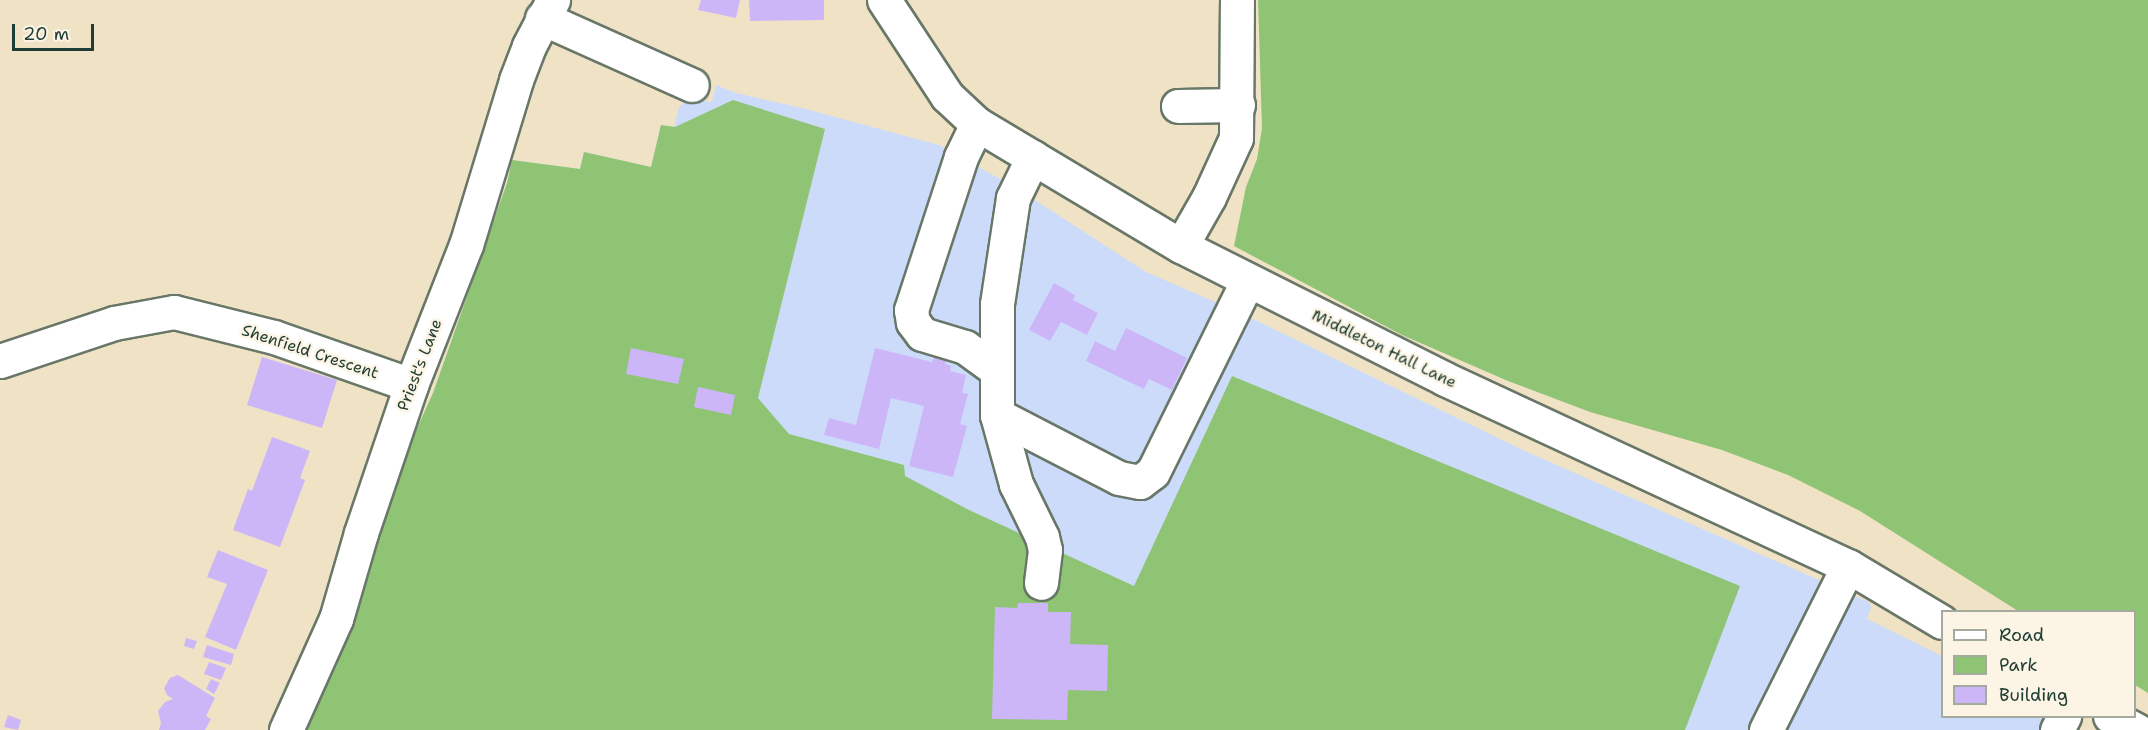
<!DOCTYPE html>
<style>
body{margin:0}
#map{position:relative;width:2148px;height:730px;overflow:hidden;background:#f0e3c5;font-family:"Shantell Sans",sans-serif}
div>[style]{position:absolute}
.built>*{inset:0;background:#ccdbfa}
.green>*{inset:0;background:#90c475}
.building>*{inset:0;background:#ccb6f8}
.roads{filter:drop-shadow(2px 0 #687767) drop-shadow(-2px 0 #687767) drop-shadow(0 2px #687767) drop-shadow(0 -2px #687767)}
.minor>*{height:33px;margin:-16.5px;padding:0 16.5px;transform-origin:16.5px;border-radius:16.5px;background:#fff}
span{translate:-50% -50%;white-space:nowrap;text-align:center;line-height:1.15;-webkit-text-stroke:5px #fcf5e5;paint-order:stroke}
.street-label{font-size:16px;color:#1f3d34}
.legend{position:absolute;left:1941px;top:610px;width:195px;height:108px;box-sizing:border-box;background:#fcf5e5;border:2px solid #a4ab9e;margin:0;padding:8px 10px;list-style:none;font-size:18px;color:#1f3d34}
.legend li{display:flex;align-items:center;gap:12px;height:30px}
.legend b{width:30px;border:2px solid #a4ab9e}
.scale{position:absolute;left:12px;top:24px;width:82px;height:27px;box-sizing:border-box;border:3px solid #1f3d34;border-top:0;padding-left:8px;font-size:18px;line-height:21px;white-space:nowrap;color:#1f3d34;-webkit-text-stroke:4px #fcf5e5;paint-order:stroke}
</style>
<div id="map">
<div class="built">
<i style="clip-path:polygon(716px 85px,736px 93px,802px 108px,939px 145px,1018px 189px,1146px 272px,1245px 315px,1527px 452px,1869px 602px,1871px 607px,1867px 619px,1942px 656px,1942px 716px,2039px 717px,2062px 730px,304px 730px,337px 665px,390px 488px,433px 393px,507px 183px,512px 160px,580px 169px,584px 152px,651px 167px,661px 125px,674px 127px,679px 107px,690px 99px,712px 102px)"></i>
</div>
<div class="green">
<i style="clip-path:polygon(1258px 0,2148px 0,2148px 693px,2135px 685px,2134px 612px,2018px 611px,1860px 511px,1788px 475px,1722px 450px,1590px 412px,1508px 381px,1402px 335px,1234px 246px,1246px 187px,1257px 159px,1262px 128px)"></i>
<i style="clip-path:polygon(733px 100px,825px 129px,758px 398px,789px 434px,904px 465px,905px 476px,969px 510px,1134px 586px,1232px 376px,1740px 586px,1685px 730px,304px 730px,337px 665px,390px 488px,433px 393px,507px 183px,512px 160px,580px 169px,584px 152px,651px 167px,661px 125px,675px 127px)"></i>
</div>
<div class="building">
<i style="clip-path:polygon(701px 0,740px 0,736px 18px,698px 10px)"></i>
<i style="clip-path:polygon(749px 0,824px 0,824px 20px,750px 21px)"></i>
<i style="clip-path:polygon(1054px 283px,1075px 295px,1073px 300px,1098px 313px,1087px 335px,1061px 322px,1050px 341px,1029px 330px)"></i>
<i style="clip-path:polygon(1126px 328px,1187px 358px,1172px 390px,1149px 379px,1144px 389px,1086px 361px,1095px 341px,1115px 351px)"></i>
<i style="clip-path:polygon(631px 348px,684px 359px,678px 384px,626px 374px)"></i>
<i style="clip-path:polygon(875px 348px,932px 362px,934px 357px,947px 360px,945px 364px,951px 366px,950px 371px,966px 375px,962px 393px,968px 394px,960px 424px,967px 426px,953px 477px,909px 466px,924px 406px,891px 398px,879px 449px,824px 435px,829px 418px,856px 425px)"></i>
<i style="clip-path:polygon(262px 357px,337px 380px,322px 428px,247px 405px)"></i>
<i style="clip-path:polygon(698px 387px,735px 395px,731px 415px,694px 407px)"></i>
<i style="clip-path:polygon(272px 437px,310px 451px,300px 478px,305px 480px,280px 547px,233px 530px,248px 489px,252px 491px)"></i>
<i style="clip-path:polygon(218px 550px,268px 570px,236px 650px,205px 637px,227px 584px,207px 577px)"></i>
<i style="clip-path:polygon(1018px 603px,1048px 603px,1048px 612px,1071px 612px,1070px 644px,1108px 645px,1107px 691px,1068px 690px,1067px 720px,992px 719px,995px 607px,1017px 608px)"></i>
<i style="clip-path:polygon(186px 638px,197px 641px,194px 649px,184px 646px)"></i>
<i style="clip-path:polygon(207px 645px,234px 654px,231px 665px,203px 657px)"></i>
<i style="clip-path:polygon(209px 662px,226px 668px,221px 680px,204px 674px)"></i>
<i style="clip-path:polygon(178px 675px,215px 698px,206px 716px,211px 719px,205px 730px,159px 730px,161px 723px,158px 711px,165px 702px,173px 699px,167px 695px,164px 688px,170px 678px)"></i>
<i style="clip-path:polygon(211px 679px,220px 683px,214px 694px,206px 689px)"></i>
<i style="clip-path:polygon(8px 715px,21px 720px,18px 730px,4px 727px)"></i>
</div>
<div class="roads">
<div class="minor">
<i style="left:884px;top:0;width:115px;rotate:56.7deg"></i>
<i style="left:947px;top:96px;width:41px;rotate:43deg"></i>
<i style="left:977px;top:124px;width:238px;rotate:30.9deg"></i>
<i style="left:1181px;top:246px;width:296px;rotate:26.7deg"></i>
<i style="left:1445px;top:379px;width:444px;rotate:24.9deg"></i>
<i style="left:1848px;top:566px;width:109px;rotate:30.8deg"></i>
<i style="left:542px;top:18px;width:164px;rotate:24.1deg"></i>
<i style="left:1178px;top:106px;width:60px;rotate:-1deg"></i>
<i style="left:977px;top:124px;width:37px;rotate:116deg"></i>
<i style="left:961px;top:157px;width:161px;rotate:108.1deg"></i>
<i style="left:911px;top:310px;width:12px;rotate:81deg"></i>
<i style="left:913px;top:322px;width:15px;rotate:53deg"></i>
<i style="left:922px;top:334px;width:45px;rotate:16.8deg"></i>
<i style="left:965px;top:347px;width:39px;rotate:36deg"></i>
<i style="left:1033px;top:157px;width:46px;rotate:116deg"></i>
<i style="left:1013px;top:198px;width:107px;rotate:98.6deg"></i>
<i style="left:997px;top:304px;width:111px;rotate:90deg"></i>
<i style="left:997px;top:415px;width:72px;rotate:74.6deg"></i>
<i style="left:1016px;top:484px;width:59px;rotate:63.9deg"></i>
<i style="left:1042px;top:537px;width:13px;rotate:77deg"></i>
<i style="left:1045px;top:550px;width:33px;rotate:97deg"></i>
<i style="left:1181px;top:246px;width:56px;rotate:-60.3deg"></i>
<i style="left:1209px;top:197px;width:65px;rotate:-65.4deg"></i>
<i style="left:1236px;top:138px;width:138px;rotate:-89.6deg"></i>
<i style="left:0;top:361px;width:120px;rotate:-18.4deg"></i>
<i style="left:114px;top:323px;width:61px;rotate:-10.4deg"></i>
<i style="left:174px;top:312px;width:103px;rotate:14deg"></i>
<i style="left:274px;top:337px;width:145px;rotate:19.3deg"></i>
<i style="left:997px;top:415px;width:137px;rotate:27.3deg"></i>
<i style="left:1119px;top:478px;width:21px;rotate:11deg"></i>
<i style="left:1140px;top:482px;width:16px;rotate:-38deg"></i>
<i style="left:1153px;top:472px;width:214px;rotate:-63.7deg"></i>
<i style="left:2110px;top:716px;width:30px;rotate:28deg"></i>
<i style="left:286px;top:730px;width:122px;rotate:-65.8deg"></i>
<i style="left:336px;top:619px;width:90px;rotate:-73.8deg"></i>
<i style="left:361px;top:533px;width:156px;rotate:-71.3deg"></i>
<i style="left:411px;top:385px;width:150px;rotate:-68.6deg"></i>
<i style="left:466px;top:245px;width:172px;rotate:-73.1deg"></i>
<i style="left:516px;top:80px;width:36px;rotate:-69deg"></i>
<i style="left:529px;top:46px;width:52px;rotate:-62.4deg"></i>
<i style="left:1766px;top:730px;width:183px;rotate:-63.4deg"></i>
<i style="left:2057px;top:730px;width:16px;rotate:-63deg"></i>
</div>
</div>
<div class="street-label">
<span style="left:1384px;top:349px;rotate:26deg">Middleton Hall Lane</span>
<span style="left:310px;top:352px;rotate:18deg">Shenfield Crescent</span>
<span style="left:420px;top:365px;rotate:-69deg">Priest's Lane</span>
</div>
<ul class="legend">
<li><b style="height:8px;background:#fff"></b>Road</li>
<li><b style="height:16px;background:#90c475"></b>Park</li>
<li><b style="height:16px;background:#ccb6f8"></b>Building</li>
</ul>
<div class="scale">20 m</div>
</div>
